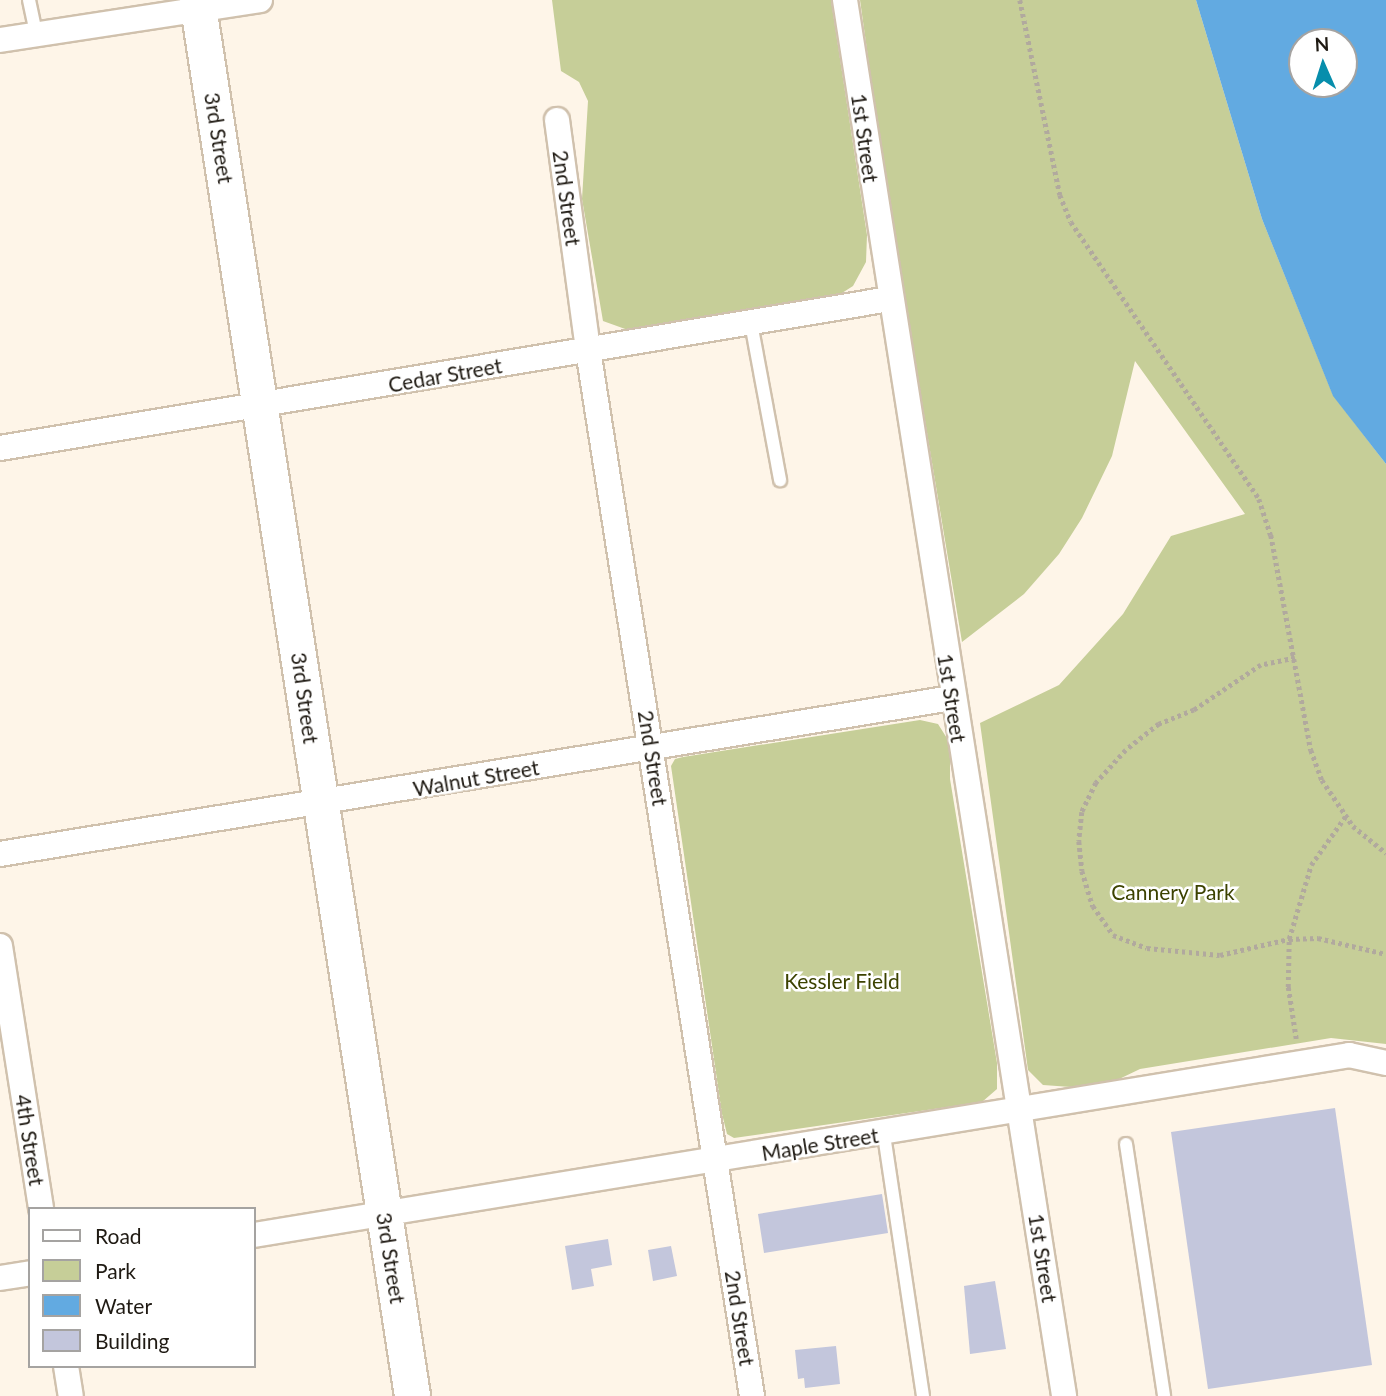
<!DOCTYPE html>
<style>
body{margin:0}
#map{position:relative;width:1386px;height:1396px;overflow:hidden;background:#fef5e8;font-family:Lato,sans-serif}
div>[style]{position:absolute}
.green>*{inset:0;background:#c6ce98}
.water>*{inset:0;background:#62aae1}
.building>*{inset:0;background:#c3c6dc}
.path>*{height:4.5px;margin-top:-2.25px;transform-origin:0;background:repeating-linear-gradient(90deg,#b1a99e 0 3.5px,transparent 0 7px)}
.roads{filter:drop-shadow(2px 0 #d0c1ad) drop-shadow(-2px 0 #d0c1ad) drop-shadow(0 2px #d0c1ad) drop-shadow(0 -2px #d0c1ad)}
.service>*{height:12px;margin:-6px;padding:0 6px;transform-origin:6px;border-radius:6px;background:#fff}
.minor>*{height:24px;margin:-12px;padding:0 12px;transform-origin:12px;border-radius:12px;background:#fff}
.secondary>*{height:35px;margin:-17.5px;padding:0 17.5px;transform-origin:17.5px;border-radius:17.5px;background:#fff}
span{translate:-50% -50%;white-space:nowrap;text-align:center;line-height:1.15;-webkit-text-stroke:5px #fff;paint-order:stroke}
.street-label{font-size:21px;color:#1f1a13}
.park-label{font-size:21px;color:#3c4200}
.legend{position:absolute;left:28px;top:1207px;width:228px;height:161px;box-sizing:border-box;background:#fff;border:2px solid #a5a3a1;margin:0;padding:9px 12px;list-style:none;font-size:21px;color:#1f1a13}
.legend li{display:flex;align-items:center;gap:14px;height:35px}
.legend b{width:35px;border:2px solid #a5a3a1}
.north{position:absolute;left:1288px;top:28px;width:70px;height:70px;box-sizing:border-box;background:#fff;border:2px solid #a5a3a1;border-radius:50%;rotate:357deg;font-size:19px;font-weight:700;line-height:28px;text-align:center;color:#1f1a13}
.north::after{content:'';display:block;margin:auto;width:24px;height:32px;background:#078eac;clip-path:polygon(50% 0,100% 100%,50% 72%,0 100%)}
</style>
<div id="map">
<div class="green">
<i style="clip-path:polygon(552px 0,831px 0,867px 235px,866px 262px,853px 286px,842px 293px,628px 330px,603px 321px,582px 199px,588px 101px,579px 82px,561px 71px)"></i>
<i style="clip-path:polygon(860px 0,1196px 0,1262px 219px,1333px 395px,1386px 464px,1386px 1044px,1331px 1038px,1140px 1069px,1115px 1081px,1071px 1087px,1043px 1085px,1028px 1070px,980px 723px,1059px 685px,1123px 614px,1171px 536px,1245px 514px,1135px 361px,1112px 456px,1082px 518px,1059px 554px,1024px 594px,962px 642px,887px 193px)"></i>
<i style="clip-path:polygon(920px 720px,938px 724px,950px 743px,950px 779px,997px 1063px,997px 1089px,982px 1102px,734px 1138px,727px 1134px,722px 1114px,671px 766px,675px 759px,683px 757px)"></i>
</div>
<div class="water">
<i style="clip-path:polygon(evenodd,1196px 0,1386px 0,1386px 464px,1333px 396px,1262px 219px,1196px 0,1302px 42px,1344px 42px,1344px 84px,1302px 84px,1302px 42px)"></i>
</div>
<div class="building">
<i style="clip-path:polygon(1335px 1108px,1372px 1365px,1208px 1389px,1171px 1132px)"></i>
<i style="clip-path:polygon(882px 1194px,888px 1233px,764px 1253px,758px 1214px)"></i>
<i style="clip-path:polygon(608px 1239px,612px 1265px,591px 1269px,594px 1286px,572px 1290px,565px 1246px)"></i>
<i style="clip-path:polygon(671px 1246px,677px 1276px,653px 1281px,648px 1250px)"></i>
<i style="clip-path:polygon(995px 1281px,1006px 1349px,970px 1354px,964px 1286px)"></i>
<i style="clip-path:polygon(836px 1346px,840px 1384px,805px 1388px,804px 1378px,798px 1379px,795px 1350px)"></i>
</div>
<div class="path">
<i style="left:1020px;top:0;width:199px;rotate:78.4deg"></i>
<i style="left:1060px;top:195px;width:29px;rotate:68deg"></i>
<i style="left:1071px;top:222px;width:335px;rotate:55.8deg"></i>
<i style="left:1259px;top:499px;width:38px;rotate:72deg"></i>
<i style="left:1271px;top:535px;width:219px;rotate:79.5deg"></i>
<i style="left:1311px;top:750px;width:32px;rotate:70deg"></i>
<i style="left:1322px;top:780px;width:55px;rotate:56deg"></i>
<i style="left:1353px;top:826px;width:43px;rotate:39.3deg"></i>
<i style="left:1295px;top:658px;width:35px;rotate:168deg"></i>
<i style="left:1261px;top:665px;width:81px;rotate:146.1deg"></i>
<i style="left:1194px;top:710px;width:38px;rotate:158deg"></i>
<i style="left:1159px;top:724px;width:42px;rotate:141.8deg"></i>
<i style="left:1126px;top:750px;width:45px;rotate:132.3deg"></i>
<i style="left:1096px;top:783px;width:32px;rotate:116deg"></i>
<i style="left:1082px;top:812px;width:29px;rotate:96deg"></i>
<i style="left:1079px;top:841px;width:30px;rotate:84deg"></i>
<i style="left:1082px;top:871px;width:37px;rotate:73deg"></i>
<i style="left:1093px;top:906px;width:35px;rotate:55deg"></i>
<i style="left:1113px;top:935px;width:36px;rotate:21deg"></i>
<i style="left:1147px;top:948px;width:73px;rotate:5.5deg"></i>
<i style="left:1220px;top:955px;width:71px;rotate:-13.1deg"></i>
<i style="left:1289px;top:939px;width:29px;rotate:-2deg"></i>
<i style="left:1318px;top:938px;width:70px;rotate:13.2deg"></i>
<i style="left:1296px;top:1039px;width:53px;rotate:-98.7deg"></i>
<i style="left:1288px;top:987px;width:48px;rotate:-88.8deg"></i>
<i style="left:1289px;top:939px;width:77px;rotate:-73.4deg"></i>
<i style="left:1311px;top:865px;width:59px;rotate:-54.7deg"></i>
</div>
<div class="roads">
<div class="service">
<i style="left:29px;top:0;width:35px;rotate:78deg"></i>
<i style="left:751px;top:323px;width:160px;rotate:79.5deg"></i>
<i style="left:884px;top:1135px;width:264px;rotate:81.5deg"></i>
<i style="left:1126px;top:1144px;width:255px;rotate:81.4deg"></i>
</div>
<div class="minor">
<i style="left:845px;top:0;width:1413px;rotate:81.08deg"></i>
<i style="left:0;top:40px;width:263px;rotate:-8.7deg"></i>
<i style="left:557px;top:120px;width:232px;rotate:82.3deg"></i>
<i style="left:588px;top:350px;width:1059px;rotate:81.09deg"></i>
<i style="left:0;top:448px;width:901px;rotate:-9.51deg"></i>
<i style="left:0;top:854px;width:965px;rotate:-9.31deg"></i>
<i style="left:0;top:946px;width:266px;rotate:81.1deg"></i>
<i style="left:254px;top:1235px;width:1110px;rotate:-9.33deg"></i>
<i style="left:1349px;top:1055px;width:38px;rotate:12deg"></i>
<i style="left:0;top:1278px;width:30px;rotate:-9deg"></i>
<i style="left:66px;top:1366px;width:30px;rotate:81deg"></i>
</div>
<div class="secondary">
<i style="left:197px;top:0;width:1412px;rotate:81.24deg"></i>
</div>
</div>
<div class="street-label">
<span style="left:219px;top:138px;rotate:81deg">3rd Street</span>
<span style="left:865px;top:138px;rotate:82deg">1st Street</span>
<span style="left:567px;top:198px;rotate:82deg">2nd Street</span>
<span style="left:445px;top:375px;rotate:-10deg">Cedar Street</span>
<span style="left:305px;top:698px;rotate:82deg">3rd Street</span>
<span style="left:952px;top:698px;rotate:81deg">1st Street</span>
<span style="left:653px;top:758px;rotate:81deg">2nd Street</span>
<span style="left:476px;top:778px;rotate:-10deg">Walnut Street</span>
<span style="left:30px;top:1140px;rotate:81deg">4th Street</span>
<span style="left:820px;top:1144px;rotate:-9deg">Maple Street</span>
<span style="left:391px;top:1258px;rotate:81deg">3rd Street</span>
<span style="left:1043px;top:1258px;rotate:81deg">1st Street</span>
<span style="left:740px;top:1318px;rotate:81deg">2nd Street</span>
</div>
<div class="park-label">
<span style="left:1173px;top:892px">Cannery Park</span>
<span style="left:842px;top:981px">Kessler Field</span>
</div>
<ul class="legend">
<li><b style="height:9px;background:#fff"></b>Road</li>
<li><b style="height:19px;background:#c6ce98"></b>Park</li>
<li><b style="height:19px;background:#62aae1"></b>Water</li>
<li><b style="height:19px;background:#c3c6dc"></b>Building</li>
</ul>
<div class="north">N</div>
</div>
